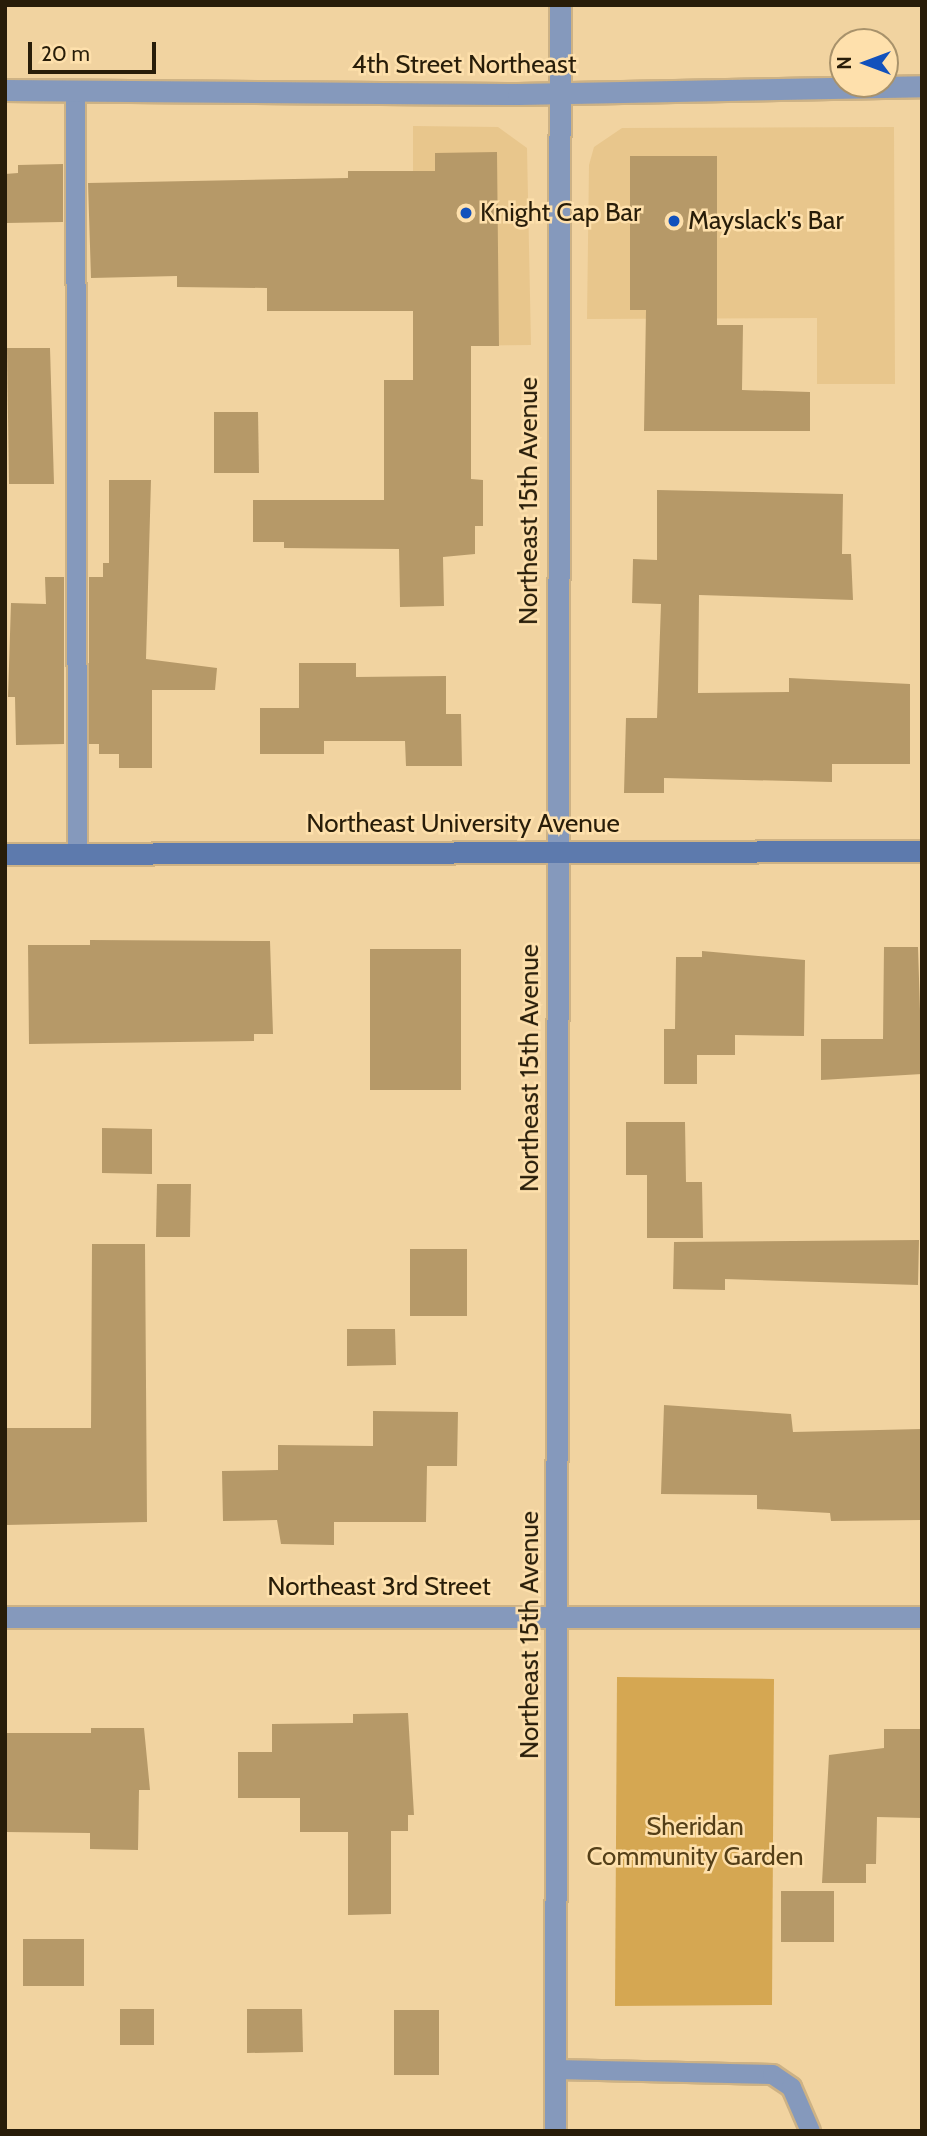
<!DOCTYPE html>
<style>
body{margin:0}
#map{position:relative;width:927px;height:2136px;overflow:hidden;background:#f1d3a0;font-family:Cabin,sans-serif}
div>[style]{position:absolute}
.built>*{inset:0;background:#e8c68c}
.green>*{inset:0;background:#d5a752}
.building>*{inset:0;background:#b69968}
.roads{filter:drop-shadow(2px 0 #cdb285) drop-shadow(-2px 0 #cdb285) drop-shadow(0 2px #cdb285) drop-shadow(0 -2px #cdb285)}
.lane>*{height:19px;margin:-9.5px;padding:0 9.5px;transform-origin:9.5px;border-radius:9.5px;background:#8599bc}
.street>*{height:21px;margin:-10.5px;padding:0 10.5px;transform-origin:10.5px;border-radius:10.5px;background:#8599bc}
.secondary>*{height:21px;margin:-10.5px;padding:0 10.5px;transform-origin:10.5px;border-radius:10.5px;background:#5d7aad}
.dots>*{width:19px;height:19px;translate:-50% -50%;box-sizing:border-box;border:4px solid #fee0ac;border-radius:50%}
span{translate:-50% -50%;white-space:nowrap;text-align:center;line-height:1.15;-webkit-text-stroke:5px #fee0ac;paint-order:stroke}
.street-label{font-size:26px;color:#281d09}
.poi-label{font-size:26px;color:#281d09}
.left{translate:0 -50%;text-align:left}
.park-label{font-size:26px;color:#543f18}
.frame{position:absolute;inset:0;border:7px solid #281d09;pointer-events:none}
.north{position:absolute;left:829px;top:28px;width:70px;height:70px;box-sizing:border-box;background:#fee0ac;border:2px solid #a8926b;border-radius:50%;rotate:270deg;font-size:19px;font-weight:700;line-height:28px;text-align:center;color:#281d09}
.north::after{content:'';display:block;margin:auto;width:24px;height:32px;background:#1251bc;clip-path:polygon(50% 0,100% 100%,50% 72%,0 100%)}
.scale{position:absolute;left:28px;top:42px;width:128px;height:32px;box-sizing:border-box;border:4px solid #281d09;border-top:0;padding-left:9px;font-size:21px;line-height:24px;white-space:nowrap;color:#281d09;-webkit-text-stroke:5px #fee0ac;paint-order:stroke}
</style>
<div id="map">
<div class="built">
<i style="clip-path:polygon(413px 126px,498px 127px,527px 148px,531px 345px,413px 346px)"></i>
<i style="clip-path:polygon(894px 127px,895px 384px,817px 384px,817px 318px,587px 319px,589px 165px,594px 147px,622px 128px)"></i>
</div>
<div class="green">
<i style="clip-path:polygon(617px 1677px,774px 1679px,772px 2005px,615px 2006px)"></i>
</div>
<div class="building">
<i style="clip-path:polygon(497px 152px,499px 346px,471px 346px,471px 479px,483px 480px,483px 526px,475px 526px,475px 554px,443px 557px,444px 606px,400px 607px,399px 549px,284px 548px,284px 542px,253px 542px,253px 500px,384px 500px,384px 380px,413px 380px,413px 311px,267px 311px,267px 288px,177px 287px,177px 276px,91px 278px,88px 183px,348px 178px,348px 171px,435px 171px,435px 153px)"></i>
<i style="clip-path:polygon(630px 156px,717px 156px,717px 325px,743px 325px,742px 390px,810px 392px,810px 431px,644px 431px,646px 310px,630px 310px)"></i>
<i style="clip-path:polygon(63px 164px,63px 222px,6px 223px,5px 174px,18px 173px,18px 165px)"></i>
<i style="clip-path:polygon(7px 348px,50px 348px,54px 484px,9px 484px)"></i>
<i style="clip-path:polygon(214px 412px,258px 412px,259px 473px,214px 473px)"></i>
<i style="clip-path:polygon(109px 480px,151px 480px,146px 659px,217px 668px,215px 690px,152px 690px,152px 768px,119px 768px,119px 754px,99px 754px,99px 744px,89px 744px,89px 577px,103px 577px,103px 563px,109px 563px)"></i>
<i style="clip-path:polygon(657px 490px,843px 494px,842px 554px,851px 554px,853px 600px,699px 595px,698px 693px,789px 692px,789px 678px,910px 684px,910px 764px,832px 764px,832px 782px,664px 778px,664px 793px,624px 793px,626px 718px,657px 718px,661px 604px,632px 603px,633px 559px,657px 560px)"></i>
<i style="clip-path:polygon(45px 577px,64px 577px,64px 744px,16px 745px,15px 697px,8px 697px,11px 603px,46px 604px)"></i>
<i style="clip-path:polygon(299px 663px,356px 663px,356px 677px,446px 676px,446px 714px,461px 714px,462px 766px,406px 766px,405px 741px,324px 741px,324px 754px,260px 754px,260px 708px,299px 708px)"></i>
<i style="clip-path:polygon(90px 940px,270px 941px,273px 1034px,254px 1034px,254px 1041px,29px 1044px,28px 945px,90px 945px)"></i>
<i style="clip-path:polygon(884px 947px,918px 947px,922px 1074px,821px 1080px,821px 1039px,883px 1039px)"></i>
<i style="clip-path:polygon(370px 949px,461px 949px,461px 1090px,370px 1090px)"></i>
<i style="clip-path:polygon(702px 951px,805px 960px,804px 1036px,735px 1035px,735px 1055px,697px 1055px,697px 1084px,664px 1084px,664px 1029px,675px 1029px,676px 957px,702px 957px)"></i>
<i style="clip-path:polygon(626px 1122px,685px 1122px,686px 1182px,702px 1182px,703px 1238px,647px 1238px,647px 1175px,626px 1175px)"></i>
<i style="clip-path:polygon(102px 1128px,152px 1129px,152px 1174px,102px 1173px)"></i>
<i style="clip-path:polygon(157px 1184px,191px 1184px,190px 1237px,156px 1237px)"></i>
<i style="clip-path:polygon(919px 1240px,918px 1285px,725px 1279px,725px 1290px,673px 1289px,674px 1242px)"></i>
<i style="clip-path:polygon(92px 1244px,145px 1244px,147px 1522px,5px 1525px,5px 1428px,91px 1428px)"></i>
<i style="clip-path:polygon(410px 1249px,467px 1249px,467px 1316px,410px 1316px)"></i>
<i style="clip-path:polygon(347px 1329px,395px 1329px,396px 1365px,347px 1366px)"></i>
<i style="clip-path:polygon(664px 1405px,791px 1414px,793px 1432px,922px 1429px,922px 1520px,831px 1521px,830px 1513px,757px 1509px,757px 1495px,661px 1494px)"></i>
<i style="clip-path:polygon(373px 1411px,458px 1412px,457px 1466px,427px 1466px,426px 1522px,334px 1522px,334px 1545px,281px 1544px,277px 1520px,223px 1521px,222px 1471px,278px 1470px,278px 1445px,373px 1446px)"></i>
<i style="clip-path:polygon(408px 1713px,414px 1815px,408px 1815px,408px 1831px,391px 1831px,391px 1914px,348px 1915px,348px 1832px,300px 1832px,300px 1798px,238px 1798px,238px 1752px,272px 1752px,272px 1724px,353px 1723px,353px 1714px)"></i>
<i style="clip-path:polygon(91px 1728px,144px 1728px,150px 1790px,139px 1790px,138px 1850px,90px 1849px,90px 1833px,5px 1832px,5px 1733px,91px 1733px)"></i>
<i style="clip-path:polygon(884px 1729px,922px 1729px,922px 1818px,877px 1817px,876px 1864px,866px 1864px,866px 1883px,822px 1883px,829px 1755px,884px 1748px)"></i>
<i style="clip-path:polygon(781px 1891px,834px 1891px,834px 1942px,781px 1942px)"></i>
<i style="clip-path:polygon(23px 1939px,84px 1939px,84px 1986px,23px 1986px)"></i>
<i style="clip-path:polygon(120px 2009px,154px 2009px,154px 2045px,120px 2045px)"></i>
<i style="clip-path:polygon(247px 2009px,302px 2009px,303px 2052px,247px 2053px)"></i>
<i style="clip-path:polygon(394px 2010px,439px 2010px,439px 2075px,394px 2075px)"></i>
</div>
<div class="roads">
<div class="lane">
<i style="left:75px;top:90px;width:763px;rotate:89.85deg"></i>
<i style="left:556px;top:2069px;width:216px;rotate:1.3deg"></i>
<i style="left:772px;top:2074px;width:23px;rotate:34deg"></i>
<i style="left:791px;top:2087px;width:48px;rotate:66.6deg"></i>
</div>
<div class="street">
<i style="left:5px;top:90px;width:513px;rotate:0.45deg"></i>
<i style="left:518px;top:94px;width:404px;rotate:-1.1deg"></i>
<i style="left:5px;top:1617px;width:917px"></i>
<i style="left:555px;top:2131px;width:2126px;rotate:-89.87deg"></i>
</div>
<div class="secondary">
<i style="left:5px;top:854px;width:917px;rotate:-0.19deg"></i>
</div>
</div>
<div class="dots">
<i style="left:466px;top:213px;background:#1251bc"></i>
<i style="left:674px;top:221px;background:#1251bc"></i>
</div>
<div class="street-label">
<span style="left:464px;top:65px">4th Street Northeast</span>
<span style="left:529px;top:501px;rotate:-90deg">Northeast 15th Avenue</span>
<span style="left:463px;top:824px">Northeast University Avenue</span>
<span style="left:530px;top:1068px;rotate:-90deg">Northeast 15th Avenue</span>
<span style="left:379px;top:1587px">Northeast 3rd Street</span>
<span style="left:530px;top:1635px;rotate:-90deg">Northeast 15th Avenue</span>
</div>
<div class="poi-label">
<span class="left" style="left:480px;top:213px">Knight Cap Bar</span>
<span class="left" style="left:688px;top:221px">Mayslack's Bar</span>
</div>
<div class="park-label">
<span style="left:695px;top:1842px">Sheridan<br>Community Garden</span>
</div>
<div class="frame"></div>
<div class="north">N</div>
<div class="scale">20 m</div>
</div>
